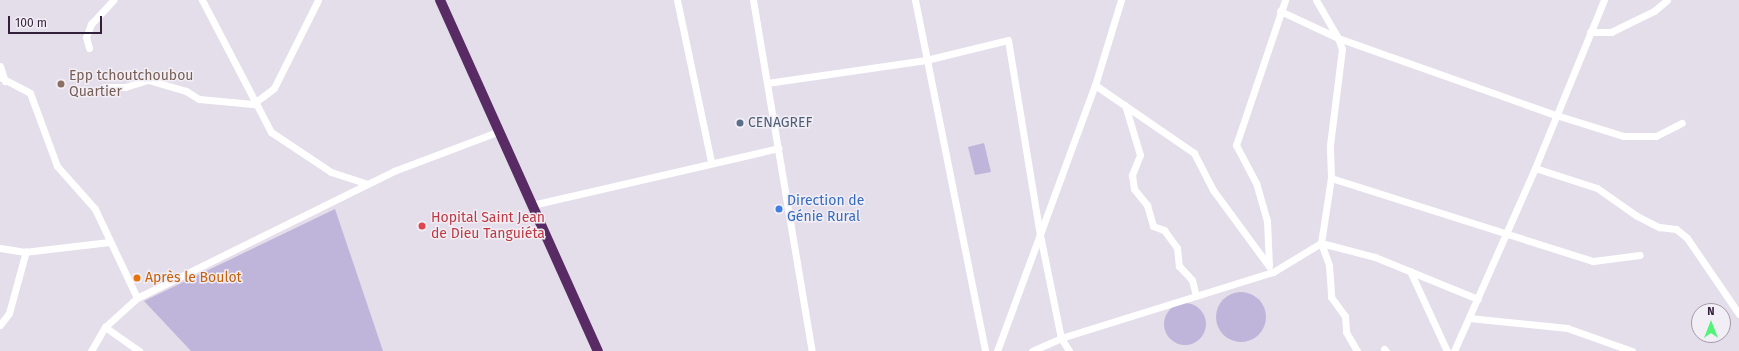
<!DOCTYPE html>
<meta charset="utf-8">
<style>
body{margin:0}
#map{position:relative;width:1739px;height:351px;overflow:hidden;background:#e4ddea;font-family:"Fira Sans",sans-serif}
div>[style]{position:absolute}
.green>*{inset:0;background:#bfb5db}
.round{border-radius:50%}
.minor>*{height:7px;margin:-3.5px;padding:0 3.5px;transform-origin:3.5px;border-radius:3.5px;background:#fff}
.highway>*{height:10px;margin:-5px;padding:0 5px;transform-origin:5px;border-radius:5px;background:#592b65}
.dots>*{width:11px;height:11px;translate:-50% -50%;box-sizing:border-box;border:2px solid #f2eef6;border-radius:50%}
span{translate:-50% -50%;white-space:nowrap;text-align:center;line-height:1.15;-webkit-text-stroke:3px #f2eef6;paint-order:stroke}
.education-label{font-size:14px;color:#785e54}
.left{translate:0 -50%;text-align:left}
.service-label{font-size:14px;color:#4e5e75}
.shop-label{font-size:14px;color:#366cbe}
.health-label{font-size:14px;color:#be3a42}
.food-label{font-size:14px;color:#c56008}
.north{position:absolute;left:1691px;top:303px;width:40px;height:40px;box-sizing:border-box;background:#f2eef6;border:1px solid #a59baa;border-radius:50%;rotate:0deg;font-size:11px;font-weight:700;line-height:16px;text-align:center;color:#321f39}
.north::after{content:'';display:block;margin:auto;width:14px;height:18px;background:#51f478;clip-path:polygon(50% 0,100% 100%,50% 72%,0 100%)}
.scale{position:absolute;left:8px;top:16px;width:94px;height:18px;box-sizing:border-box;border:2px solid #321f39;border-top:0;padding-left:5px;font-size:12px;line-height:14px;white-space:nowrap;color:#321f39;-webkit-text-stroke:3px #f2eef6;paint-order:stroke}
</style>
<div id="map">
<div class="green">
<i style="clip-path:polygon(984px 143px,991px 172px,975px 175px,968px 147px)"></i>
<i style="clip-path:polygon(335px 209px,383px 351px,191px 351px,144px 301px)"></i>
<i class="round" style="left:1216px;top:292px;width:50px;height:50px"></i>
<i class="round" style="left:1164px;top:303px;width:42px;height:42px"></i>
</div>
<div class="minor">
<i style="left:202px;top:0;width:149px;rotate:62.4deg"></i>
<i style="left:271px;top:132px;width:72px;rotate:33.7deg"></i>
<i style="left:331px;top:172px;width:38px;rotate:18deg"></i>
<i style="left:677px;top:0;width:165px;rotate:78.1deg"></i>
<i style="left:753px;top:0;width:356px;rotate:80.5deg"></i>
<i style="left:915px;top:0;width:358px;rotate:78.7deg"></i>
<i style="left:1316px;top:0;width:44px;rotate:59.9deg"></i>
<i style="left:1338px;top:38px;width:231px;rotate:19.5deg"></i>
<i style="left:1556px;top:115px;width:70px;rotate:17.4deg"></i>
<i style="left:1623px;top:136px;width:33px"></i>
<i style="left:1656px;top:136px;width:29px;rotate:-27deg"></i>
<i style="left:1590px;top:32px;width:21px"></i>
<i style="left:1611px;top:32px;width:48px;rotate:-26deg"></i>
<i style="left:1654px;top:11px;width:17px;rotate:-40deg"></i>
<i style="left:89px;top:48px;width:11px;rotate:-105deg"></i>
<i style="left:86px;top:37px;width:14px;rotate:-69deg"></i>
<i style="left:91px;top:24px;width:33px;rotate:-47deg"></i>
<i style="left:0;top:66px;width:16px;rotate:72deg"></i>
<i style="left:0;top:77px;width:34px;rotate:28deg"></i>
<i style="left:30px;top:93px;width:78px;rotate:69.7deg"></i>
<i style="left:57px;top:166px;width:57px;rotate:48.5deg"></i>
<i style="left:95px;top:209px;width:98px;rotate:64.7deg"></i>
<i style="left:767px;top:83px;width:161px;rotate:-8.2deg"></i>
<i style="left:926px;top:60px;width:84px;rotate:-13.7deg"></i>
<i style="left:1008px;top:40px;width:198px;rotate:80.7deg"></i>
<i style="left:1040px;top:235px;width:105px;rotate:78.5deg"></i>
<i style="left:1061px;top:338px;width:15px;rotate:58deg"></i>
<i style="left:1095px;top:85px;width:120px;rotate:34.5deg"></i>
<i style="left:1194px;top:153px;width:42px;rotate:62.8deg"></i>
<i style="left:1213px;top:190px;width:93px;rotate:53.7deg"></i>
<i style="left:104px;top:87px;width:21px"></i>
<i style="left:125px;top:87px;width:24px;rotate:-17deg"></i>
<i style="left:148px;top:80px;width:40px;rotate:16deg"></i>
<i style="left:186px;top:91px;width:15px;rotate:32deg"></i>
<i style="left:199px;top:99px;width:54px;rotate:5.3deg"></i>
<i style="left:253px;top:104px;width:26px;rotate:-37deg"></i>
<i style="left:274px;top:88px;width:98px;rotate:-63.4deg"></i>
<i style="left:1125px;top:105px;width:52px;rotate:73.3deg"></i>
<i style="left:1140px;top:155px;width:22px;rotate:112deg"></i>
<i style="left:1132px;top:175px;width:14px;rotate:82deg"></i>
<i style="left:1134px;top:189px;width:21px;rotate:51deg"></i>
<i style="left:1147px;top:205px;width:22px;rotate:74deg"></i>
<i style="left:1153px;top:226px;width:12px;rotate:20deg"></i>
<i style="left:1164px;top:230px;width:22px;rotate:54deg"></i>
<i style="left:1177px;top:248px;width:18px;rotate:84deg"></i>
<i style="left:1179px;top:266px;width:19px;rotate:47deg"></i>
<i style="left:1192px;top:280px;width:16px;rotate:76deg"></i>
<i style="left:1535px;top:168px;width:65px;rotate:17.9deg"></i>
<i style="left:1597px;top:188px;width:49px;rotate:35deg"></i>
<i style="left:1637px;top:216px;width:25px;rotate:27deg"></i>
<i style="left:1659px;top:227px;width:17px;rotate:7deg"></i>
<i style="left:1676px;top:229px;width:14px;rotate:39deg"></i>
<i style="left:1687px;top:238px;width:92px;rotate:55.6deg"></i>
<i style="left:1331px;top:178px;width:275px;rotate:17.6deg"></i>
<i style="left:1593px;top:261px;width:47px;rotate:-7.3deg"></i>
<i style="left:532px;top:205px;width:253px;rotate:-13deg"></i>
<i style="left:1321px;top:243px;width:56px;rotate:14.5deg"></i>
<i style="left:1375px;top:257px;width:111px;rotate:22.2deg"></i>
<i style="left:1321px;top:243px;width:23px;rotate:70deg"></i>
<i style="left:1329px;top:265px;width:32px;rotate:86deg"></i>
<i style="left:1331px;top:297px;width:24px;rotate:54deg"></i>
<i style="left:1345px;top:316px;width:16px;rotate:86deg"></i>
<i style="left:1346px;top:332px;width:22px;rotate:60deg"></i>
<i style="left:0;top:248px;width:24px;rotate:9deg"></i>
<i style="left:24px;top:252px;width:86px;rotate:-6.7deg"></i>
<i style="left:1269px;top:266px;width:45px;rotate:-92.5deg"></i>
<i style="left:1267px;top:221px;width:40px;rotate:-106deg"></i>
<i style="left:1256px;top:183px;width:43px;rotate:-117.8deg"></i>
<i style="left:1236px;top:145px;width:153px;rotate:-71.3deg"></i>
<i style="left:1410px;top:271px;width:88px;rotate:65.2deg"></i>
<i style="left:1469px;top:318px;width:99px;rotate:5.8deg"></i>
<i style="left:1567px;top:328px;width:69px;rotate:19.5deg"></i>
<i style="left:0;top:325px;width:15px;rotate:-53deg"></i>
<i style="left:9px;top:313px;width:64px;rotate:-74.7deg"></i>
<i style="left:105px;top:327px;width:42px;rotate:35.2deg"></i>
<i style="left:1384px;top:349px;width:3px;rotate:45deg"></i>
<i style="left:91px;top:351px;width:28px;rotate:-60deg"></i>
<i style="left:105px;top:327px;width:43px;rotate:-42.2deg"></i>
<i style="left:137px;top:298px;width:287px;rotate:-26.3deg"></i>
<i style="left:394px;top:171px;width:113px;rotate:-20.7deg"></i>
<i style="left:997px;top:351px;width:283px;rotate:-69.8deg"></i>
<i style="left:1095px;top:85px;width:89px;rotate:-73deg"></i>
<i style="left:1032px;top:351px;width:32px;rotate:-24deg"></i>
<i style="left:1061px;top:338px;width:222px;rotate:-17.3deg"></i>
<i style="left:1273px;top:272px;width:56px;rotate:-31.1deg"></i>
<i style="left:1321px;top:243px;width:66px;rotate:-81.3deg"></i>
<i style="left:1331px;top:178px;width:33px;rotate:-92deg"></i>
<i style="left:1330px;top:145px;width:97px;rotate:-82.9deg"></i>
<i style="left:1342px;top:49px;width:12px;rotate:-110deg"></i>
<i style="left:1338px;top:38px;width:64px;rotate:-155deg"></i>
<i style="left:1454px;top:351px;width:200px;rotate:-66.1deg"></i>
<i style="left:1535px;top:168px;width:182px;rotate:-67.7deg"></i>
</div>
<div class="highway">
<i style="left:440px;top:0;width:385px;rotate:65.8deg"></i>
</div>
<div class="dots">
<i style="left:61px;top:84px;background:#8d6e63"></i>
<i style="left:740px;top:123px;background:#5c6f8a"></i>
<i style="left:779px;top:209px;background:#3f7fe0"></i>
<i style="left:422px;top:226px;background:#e0444e"></i>
<i style="left:137px;top:278px;background:#e8710a"></i>
</div>
<div class="education-label">
<span class="left" style="left:69px;top:84px">Epp tchoutchoubou<br>Quartier</span>
</div>
<div class="service-label">
<span class="left" style="left:748px;top:123px">CENAGREF</span>
</div>
<div class="shop-label">
<span class="left" style="left:787px;top:209px">Direction de<br>Génie Rural</span>
</div>
<div class="health-label">
<span class="left" style="left:431px;top:226px">Hopital Saint Jean<br>de Dieu Tanguiéta</span>
</div>
<div class="food-label">
<span class="left" style="left:145px;top:278px">Après le Boulot</span>
</div>
<div class="north">N</div>
<div class="scale">100 m</div>
</div>
